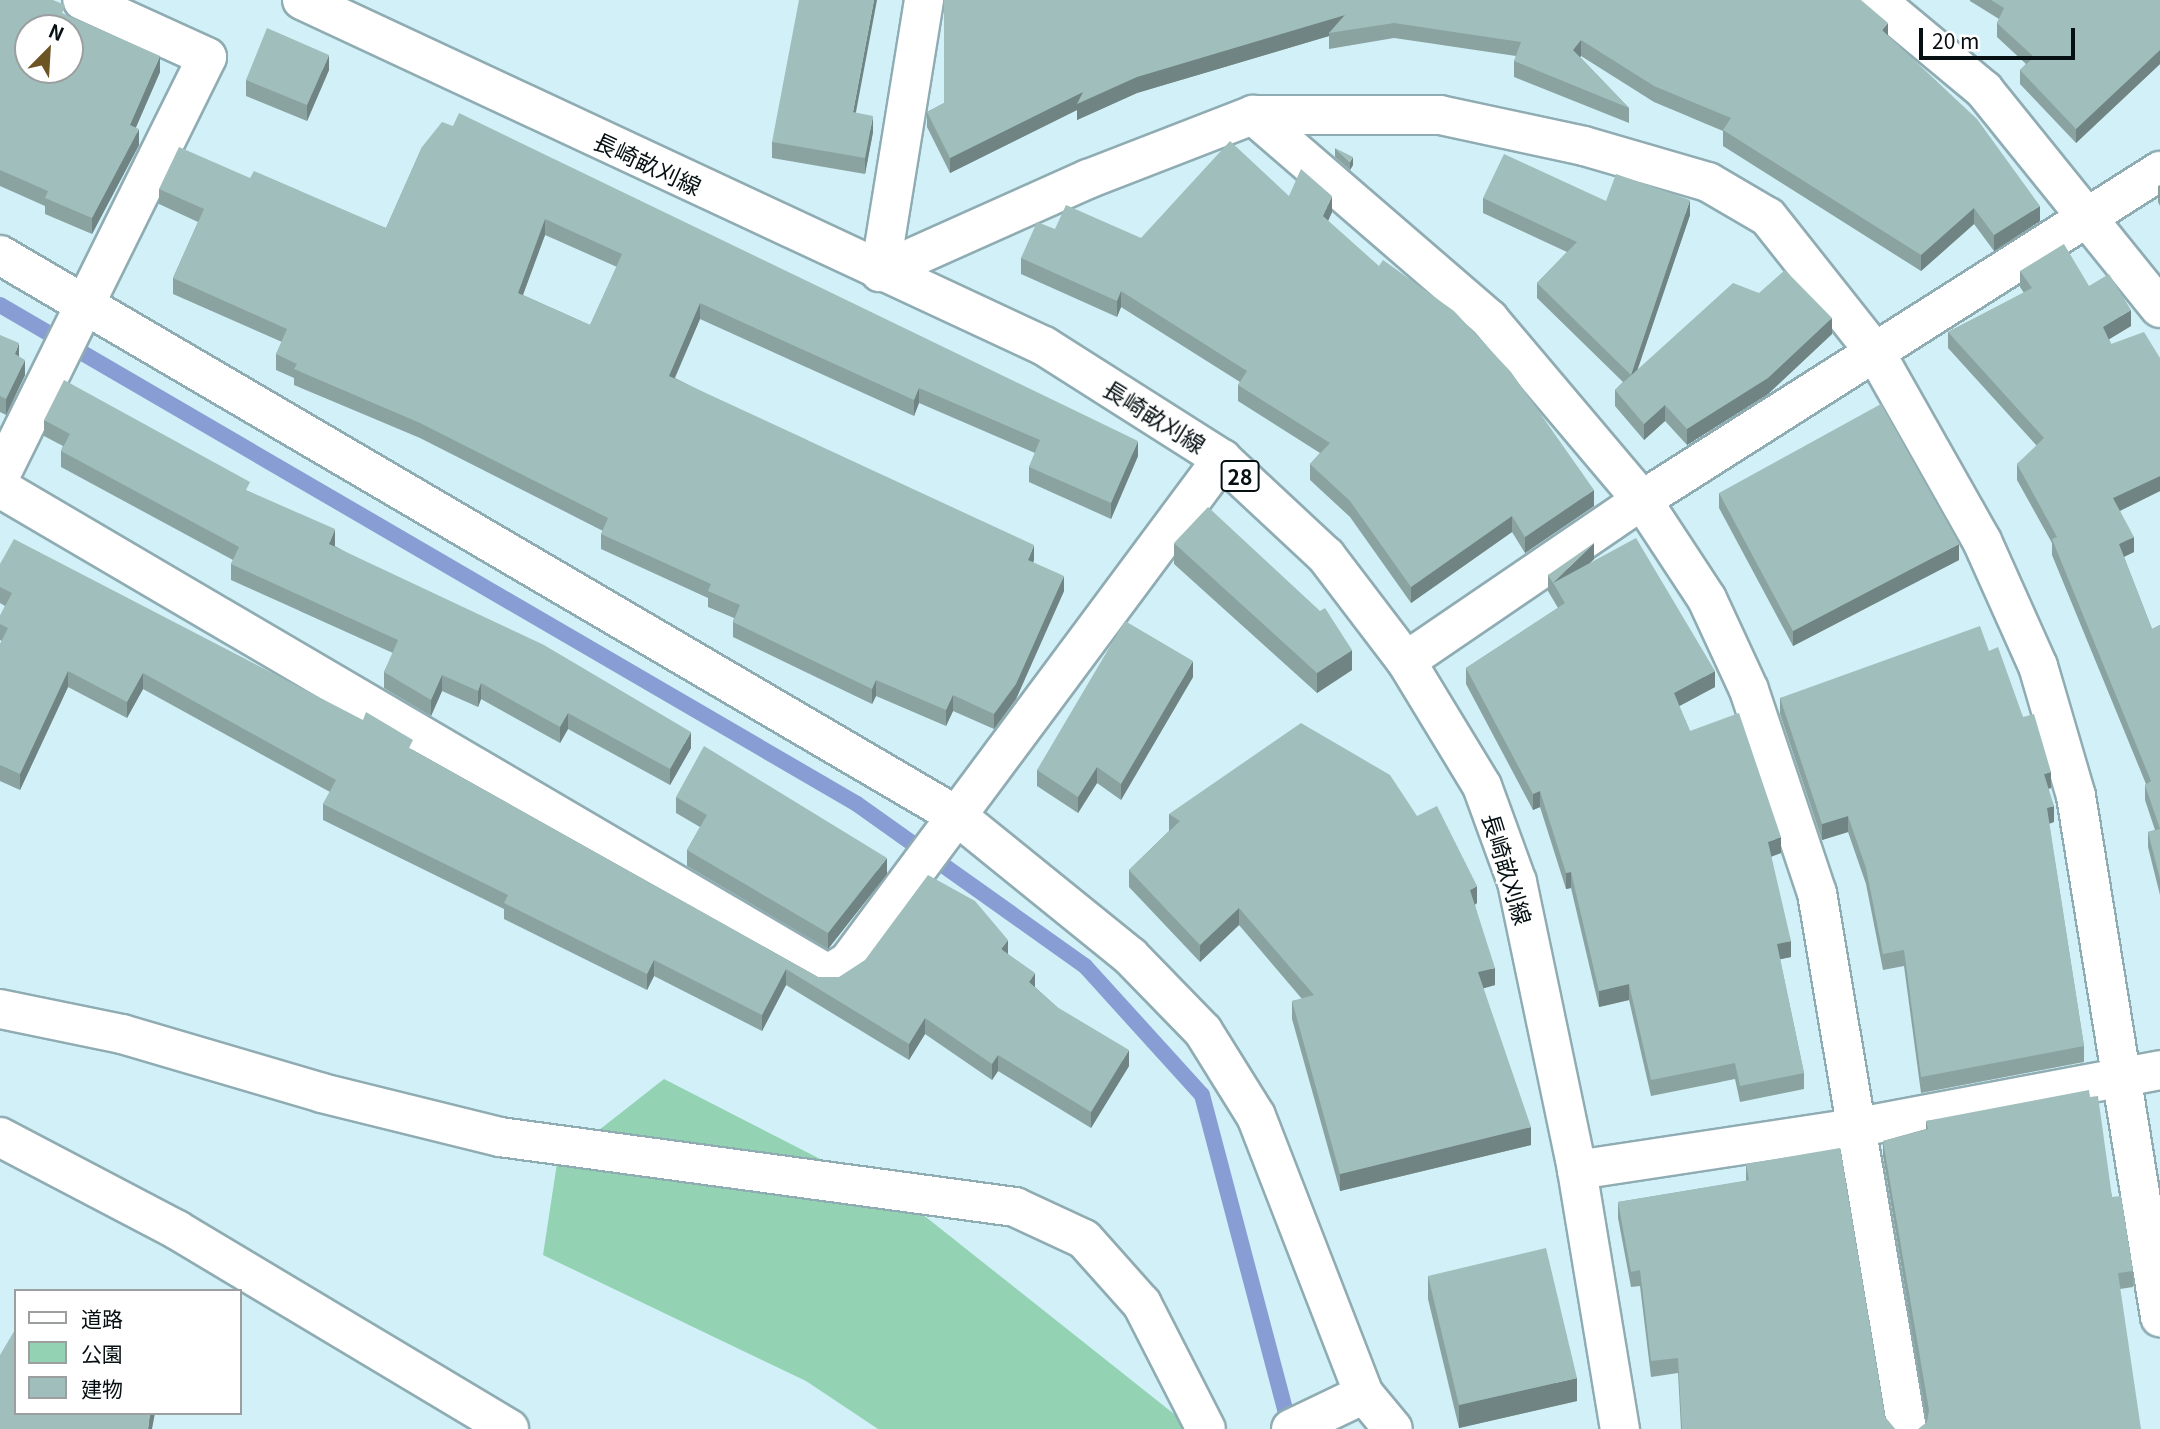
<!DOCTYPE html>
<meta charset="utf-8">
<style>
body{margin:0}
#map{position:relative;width:2160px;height:1429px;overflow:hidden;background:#d2f0f8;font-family:Georgia,"Noto Sans JP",serif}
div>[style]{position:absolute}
.green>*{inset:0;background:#93d3b3}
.stream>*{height:16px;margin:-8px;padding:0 8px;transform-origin:8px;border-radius:8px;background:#889dd3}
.roads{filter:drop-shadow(2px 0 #90acb3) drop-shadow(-2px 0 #90acb3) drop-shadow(0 2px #90acb3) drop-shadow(0 -2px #90acb3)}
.minor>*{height:38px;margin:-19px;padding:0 19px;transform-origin:19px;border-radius:19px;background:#fff}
.major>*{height:38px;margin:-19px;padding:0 19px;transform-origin:19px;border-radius:19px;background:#fff}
.wall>*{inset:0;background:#8aa3a1}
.shaded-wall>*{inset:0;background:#708583}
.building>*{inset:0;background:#a0bebb}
span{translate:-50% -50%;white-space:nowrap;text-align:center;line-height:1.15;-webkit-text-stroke:6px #fff;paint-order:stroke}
.shield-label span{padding:2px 5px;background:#fff;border:2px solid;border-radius:5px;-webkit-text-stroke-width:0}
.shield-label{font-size:21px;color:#061012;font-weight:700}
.street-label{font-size:23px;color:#061012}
.legend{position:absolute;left:14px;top:1289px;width:228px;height:126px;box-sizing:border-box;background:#fff;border:2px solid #9b9fa0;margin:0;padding:9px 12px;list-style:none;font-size:21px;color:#061012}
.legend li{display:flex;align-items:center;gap:14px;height:35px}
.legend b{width:35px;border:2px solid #9b9fa0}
.north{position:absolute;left:14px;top:14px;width:70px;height:70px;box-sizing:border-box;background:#fff;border:2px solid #9b9fa0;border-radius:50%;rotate:24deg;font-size:19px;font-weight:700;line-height:28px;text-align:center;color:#061012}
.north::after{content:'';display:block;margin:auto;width:24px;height:32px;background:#6c5425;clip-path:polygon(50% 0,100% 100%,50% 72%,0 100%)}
.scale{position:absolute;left:1919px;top:28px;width:156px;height:32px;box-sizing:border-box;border:4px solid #061012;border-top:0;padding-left:9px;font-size:21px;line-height:24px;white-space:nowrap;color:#061012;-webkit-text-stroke:5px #fff;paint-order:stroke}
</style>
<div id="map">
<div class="green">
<i style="clip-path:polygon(664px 1079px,912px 1206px,1193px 1429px,878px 1429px,806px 1381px,543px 1255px,557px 1163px)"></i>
</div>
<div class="stream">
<i style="left:0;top:305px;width:992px;rotate:30.21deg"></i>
<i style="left:857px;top:804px;width:280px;rotate:35.4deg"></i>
<i style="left:1085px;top:966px;width:174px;rotate:47.8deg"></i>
<i style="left:1202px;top:1095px;width:345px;rotate:75.2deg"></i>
</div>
<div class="roads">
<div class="minor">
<i style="left:1876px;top:0;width:141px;rotate:39.8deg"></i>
<i style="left:1984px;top:90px;width:280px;rotate:51.1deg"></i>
<i style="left:1253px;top:115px;width:312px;rotate:40.8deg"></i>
<i style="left:1489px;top:319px;width:237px;rotate:49.8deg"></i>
<i style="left:1642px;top:500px;width:118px;rotate:56.7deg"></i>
<i style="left:1707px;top:599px;width:100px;rotate:65.2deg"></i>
<i style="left:1749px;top:690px;width:214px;rotate:71.5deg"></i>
<i style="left:1817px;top:893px;width:544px;rotate:80.47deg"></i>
<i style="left:0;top:255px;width:1109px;rotate:30.38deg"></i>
<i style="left:957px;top:816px;width:223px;rotate:39deg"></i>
<i style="left:1130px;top:956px;width:105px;rotate:45.8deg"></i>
<i style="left:1203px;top:1031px;width:100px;rotate:58.1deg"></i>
<i style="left:1256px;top:1116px;width:298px;rotate:68.8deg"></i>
<i style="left:1364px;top:1394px;width:45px;rotate:50.4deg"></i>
<i style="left:880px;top:272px;width:228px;rotate:-24.1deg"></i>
<i style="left:1088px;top:179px;width:177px;rotate:-21.2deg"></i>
<i style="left:1253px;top:115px;width:187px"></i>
<i style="left:1440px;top:115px;width:147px;rotate:12.1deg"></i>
<i style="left:1584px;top:146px;width:129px;rotate:16.2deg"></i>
<i style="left:1708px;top:182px;width:69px;rotate:30.3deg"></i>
<i style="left:1768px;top:217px;width:172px;rotate:51.6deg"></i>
<i style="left:1875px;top:352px;width:217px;rotate:60.5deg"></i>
<i style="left:1982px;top:541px;width:137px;rotate:65.9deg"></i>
<i style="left:2038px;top:666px;width:135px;rotate:73.7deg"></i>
<i style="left:2076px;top:796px;width:528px;rotate:80.84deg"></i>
<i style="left:880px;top:272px;width:276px;rotate:-80.8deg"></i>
<i style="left:0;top:476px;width:467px;rotate:-63.7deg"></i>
<i style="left:207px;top:57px;width:137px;rotate:-155.5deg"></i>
<i style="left:0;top:488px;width:960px;rotate:30.41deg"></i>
<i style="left:828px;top:974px;width:23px;rotate:-31deg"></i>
<i style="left:848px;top:962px;width:627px;rotate:-53.37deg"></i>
<i style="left:1406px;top:661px;width:286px;rotate:-34.3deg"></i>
<i style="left:1642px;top:500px;width:614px;rotate:-32.42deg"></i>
<i style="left:0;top:1009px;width:125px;rotate:11.6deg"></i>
<i style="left:122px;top:1034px;width:209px;rotate:16.4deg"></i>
<i style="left:322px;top:1093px;width:183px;rotate:13.9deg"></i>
<i style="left:500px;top:1137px;width:520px;rotate:7.74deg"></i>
<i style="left:1015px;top:1207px;width:76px;rotate:24.9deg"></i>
<i style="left:1084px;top:1239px;width:87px;rotate:48.3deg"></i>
<i style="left:1142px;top:1304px;width:140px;rotate:62.9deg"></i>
<i style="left:0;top:1137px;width:200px;rotate:27.7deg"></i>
<i style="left:177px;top:1230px;width:387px;rotate:30.9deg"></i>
<i style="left:1577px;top:1170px;width:280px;rotate:-8.6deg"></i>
<i style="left:1854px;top:1128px;width:311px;rotate:-10.7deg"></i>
<i style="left:1291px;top:1429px;width:81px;rotate:-25.6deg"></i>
</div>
<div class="major">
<i style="left:302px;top:0;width:819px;rotate:25deg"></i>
<i style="left:1044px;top:346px;width:211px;rotate:32.4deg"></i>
<i style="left:1222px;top:459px;width:142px;rotate:43deg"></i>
<i style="left:1326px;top:556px;width:132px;rotate:52.7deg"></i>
<i style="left:1406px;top:661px;width:146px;rotate:58.7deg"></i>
<i style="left:1482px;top:786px;width:102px;rotate:70deg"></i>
<i style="left:1517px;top:882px;width:294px;rotate:78.2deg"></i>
<i style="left:1577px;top:1170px;width:263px;rotate:80.6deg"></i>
</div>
</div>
<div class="wall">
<i style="clip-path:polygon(0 0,65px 15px,160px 72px,136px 127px,139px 145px,92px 234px,45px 214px,45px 206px,0 186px)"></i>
<i style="clip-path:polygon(944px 0,1888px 35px,2040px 221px,1994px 251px,1974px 224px,1921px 271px,1723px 146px,1723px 131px,1654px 102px,1581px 56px,1580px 57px,1629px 108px,1629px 123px,1514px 77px,1514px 61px,1516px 56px,1394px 38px,1329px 49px,1329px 36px,1137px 93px,1077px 120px,1077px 110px,950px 173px,927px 127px,927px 112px,944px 103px)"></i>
<i style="clip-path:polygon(1970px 0,2160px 0,2160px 64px,2076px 143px,2020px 84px,2020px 70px,2026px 64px,1997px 37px,1997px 23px,1999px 19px,1970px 1px)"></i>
<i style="clip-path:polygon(329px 70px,307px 121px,246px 96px,246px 80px)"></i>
<i style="clip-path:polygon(856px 113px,873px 132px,865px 174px,772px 158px,772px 142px)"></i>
<i style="clip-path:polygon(evenodd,422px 147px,1138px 456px,1111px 519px,1029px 482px,1029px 467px,1035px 453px,919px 403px,914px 416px,700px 319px,675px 378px,1034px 560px,1033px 562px,1064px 591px,1016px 699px,994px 729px,953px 711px,946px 726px,876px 696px,872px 704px,733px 637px,733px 622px,734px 618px,708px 607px,708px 598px,601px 549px,601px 534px,603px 531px,420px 438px,294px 385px,294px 378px,276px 370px,276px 354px,282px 342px,173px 294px,173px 278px,198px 222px,159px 204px,159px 189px,250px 178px,386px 228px,422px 147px,545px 235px,617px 267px,590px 325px,523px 295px,545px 235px)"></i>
<i style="clip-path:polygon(1335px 148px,1353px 165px,1350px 170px,1335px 157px)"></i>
<i style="clip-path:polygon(2160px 185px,2160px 206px,2158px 202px,2158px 186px)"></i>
<i style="clip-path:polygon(1289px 196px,1332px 212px,1328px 221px,1594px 506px,1525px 553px,1512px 532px,1411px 603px,1350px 517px,1310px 480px,1310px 464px,1320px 453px,1238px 401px,1238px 385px,1240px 382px,1121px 307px,1117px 317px,1021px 274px,1021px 258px,1055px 229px,1141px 238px)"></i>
<i style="clip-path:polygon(1483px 198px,1606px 201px,1690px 215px,1637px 370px,1832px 334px,1768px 394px,1687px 445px,1665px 421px,1644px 440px,1615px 406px,1615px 390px,1623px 382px,1537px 298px,1537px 283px,1567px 252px,1483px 213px)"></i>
<i style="clip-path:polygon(2020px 271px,2089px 286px,2131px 326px,2109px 339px,2111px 344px,2160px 358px,2160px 491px,2120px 511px,2134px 552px,2124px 557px,2152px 629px,2160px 625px,2160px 895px,2148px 847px,2148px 832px,2155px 830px,2145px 800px,2145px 785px,2146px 784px,2052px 555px,2052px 543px,2017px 480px,2017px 464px,2037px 446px,1948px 348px,1948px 332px,2024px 293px,2020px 287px)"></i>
<i style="clip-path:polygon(0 335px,19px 356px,25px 375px,6px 415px,0 412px)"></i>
<i style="clip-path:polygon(44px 420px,250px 492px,335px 545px,335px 546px,691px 748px,670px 785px,568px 729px,560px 743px,481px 699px,478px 707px,442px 691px,431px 716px,384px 688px,384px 672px,393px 653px,231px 580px,231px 564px,233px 560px,61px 467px,61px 451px,63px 446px,44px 436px)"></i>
<i style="clip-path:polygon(1719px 493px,1959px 560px,1793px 646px,1719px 508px)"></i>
<i style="clip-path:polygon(1174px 543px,1352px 670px,1317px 693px,1174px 564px)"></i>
<i style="clip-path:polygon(1594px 559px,1590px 563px,1715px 687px,1679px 706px,1690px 731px,1781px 853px,1771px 856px,1791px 957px,1780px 959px,1804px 1073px,1804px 1089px,1740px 1102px,1735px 1079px,1651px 1096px,1629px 1000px,1599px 1007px,1571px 888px,1566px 889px,1540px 807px,1533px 810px,1466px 684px,1466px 668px,1558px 608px,1548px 591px,1548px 575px)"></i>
<i style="clip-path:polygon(0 564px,413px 750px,818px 977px,839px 977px,1008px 954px,1035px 987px,1057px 1007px,1129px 1066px,1091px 1128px,998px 1071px,992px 1080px,925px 1034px,909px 1060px,786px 985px,762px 1031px,654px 976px,647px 990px,504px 919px,504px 909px,323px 820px,323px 804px,330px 792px,143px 689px,127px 718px,68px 687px,20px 790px,0 781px,0 644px,2px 641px,0 640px,0 616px,5px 606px,0 603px)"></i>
<i style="clip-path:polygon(1989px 651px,2023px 717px,2051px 788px,2048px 789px,2054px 822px,2049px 824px,2084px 1046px,2084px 1062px,1921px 1093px,1904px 966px,1883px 970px,1866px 884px,1848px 832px,1822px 840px,1780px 714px,1780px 698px)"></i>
<i style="clip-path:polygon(1193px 677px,1121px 800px,1097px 783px,1078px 813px,1037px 786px,1037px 770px)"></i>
<i style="clip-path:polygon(676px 797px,887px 874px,828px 949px,687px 866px,687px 850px,700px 827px,676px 813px)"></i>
<i style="clip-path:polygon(1169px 814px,1477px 903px,1475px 905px,1495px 985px,1483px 988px,1531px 1145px,1340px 1191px,1292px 1019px,1292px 1001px,1302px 999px,1239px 925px,1200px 962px,1129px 887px,1129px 870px,1169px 831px)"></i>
<i style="clip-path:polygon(2090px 1097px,2112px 1197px,2133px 1271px,2133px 1287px,2120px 1289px,1927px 1422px,1883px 1156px,1883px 1141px,1926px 1129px,1926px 1121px)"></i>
<i style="clip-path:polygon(1746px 1164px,1885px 1417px,1895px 1429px,1681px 1429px,1678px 1373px,1651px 1377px,1640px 1286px,1631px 1287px,1618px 1218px,1618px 1202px,1746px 1181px)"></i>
<i style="clip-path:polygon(1428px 1276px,1577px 1401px,1459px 1428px,1428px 1299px)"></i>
</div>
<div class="shaded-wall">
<i style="clip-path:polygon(874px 0,877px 0,853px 128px,853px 112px)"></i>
<i style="clip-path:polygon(1345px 15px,1329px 33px,1329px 36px,1137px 93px,1077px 120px,1077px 110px,950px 173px,950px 158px,1083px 92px)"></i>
<i style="clip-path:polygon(1888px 23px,1888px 39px,1882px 30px)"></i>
<i style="clip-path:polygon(1581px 40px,1581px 56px,1573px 66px,1573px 50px)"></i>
<i style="clip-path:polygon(2160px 50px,2160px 64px,2076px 143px,2076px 129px)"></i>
<i style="clip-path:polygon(329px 55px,329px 70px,307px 121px,307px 105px)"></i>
<i style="clip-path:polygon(160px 56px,160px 72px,130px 141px,130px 125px)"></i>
<i style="clip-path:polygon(873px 116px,873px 132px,865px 174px,865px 158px)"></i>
<i style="clip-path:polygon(139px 129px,139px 145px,92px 234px,92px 218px)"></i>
<i style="clip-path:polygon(1353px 157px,1353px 165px,1350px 170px,1350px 162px)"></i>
<i style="clip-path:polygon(1332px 196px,1332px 212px,1323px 232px,1323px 216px)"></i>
<i style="clip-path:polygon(1690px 200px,1690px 215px,1631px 389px,1631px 375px)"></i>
<i style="clip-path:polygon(2040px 206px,2040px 221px,1994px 251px,1994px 235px)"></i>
<i style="clip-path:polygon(1974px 208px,1974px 224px,1921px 271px,1921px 255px)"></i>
<i style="clip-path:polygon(545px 219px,545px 235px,518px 308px,518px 293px)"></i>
<i style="clip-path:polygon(1121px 291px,1121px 307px,1117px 317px,1117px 301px)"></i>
<i style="clip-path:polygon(700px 303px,700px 319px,669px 391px,669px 376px)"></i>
<i style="clip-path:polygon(2131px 310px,2131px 326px,2103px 343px,2103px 327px)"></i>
<i style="clip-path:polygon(1832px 318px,1832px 334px,1768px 394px,1687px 445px,1687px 429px)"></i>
<i style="clip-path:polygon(19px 343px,19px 359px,15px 354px)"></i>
<i style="clip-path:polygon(25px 360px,25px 375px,6px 415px,6px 399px)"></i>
<i style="clip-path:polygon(919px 388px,919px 403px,914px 416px,914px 400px)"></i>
<i style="clip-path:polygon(1665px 405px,1665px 421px,1644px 440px,1644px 424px)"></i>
<i style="clip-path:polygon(1138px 441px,1138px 456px,1111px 519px,1111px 503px)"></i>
<i style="clip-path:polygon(2160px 476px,2160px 491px,2113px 514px,2113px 498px)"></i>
<i style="clip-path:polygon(1594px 490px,1594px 506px,1525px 553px,1525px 537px)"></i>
<i style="clip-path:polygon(1512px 516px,1512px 532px,1411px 603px,1411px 587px)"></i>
<i style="clip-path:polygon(335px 529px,335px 545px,329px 559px,329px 544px)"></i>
<i style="clip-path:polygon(2134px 537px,2134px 552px,2119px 559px,2119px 544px)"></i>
<i style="clip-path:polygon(1594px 543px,1594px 559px,1559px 593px,1553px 583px,1553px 599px,1553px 583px)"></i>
<i style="clip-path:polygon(1959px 544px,1959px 560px,1793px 646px,1793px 631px)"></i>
<i style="clip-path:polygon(1034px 545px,1034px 560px,1028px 575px,1028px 560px)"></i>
<i style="clip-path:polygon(1064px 576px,1064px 591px,1016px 699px,994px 729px,994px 714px)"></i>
<i style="clip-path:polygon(1352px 650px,1352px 670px,1317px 693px,1317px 673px)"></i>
<i style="clip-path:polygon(1193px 661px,1193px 677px,1121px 800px,1121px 784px)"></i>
<i style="clip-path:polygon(68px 671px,68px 687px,20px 790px,20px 774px)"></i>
<i style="clip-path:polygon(1715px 671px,1715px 687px,1674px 709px,1674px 693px)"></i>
<i style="clip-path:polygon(143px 673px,143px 689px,127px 718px,127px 702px)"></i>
<i style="clip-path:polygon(442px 675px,442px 691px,431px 716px,431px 700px)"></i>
<i style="clip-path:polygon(876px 680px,876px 696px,872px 704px,872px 689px)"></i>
<i style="clip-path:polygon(481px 683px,481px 699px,478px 707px,478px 691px)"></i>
<i style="clip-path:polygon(953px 695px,953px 711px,946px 726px,946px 710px)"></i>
<i style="clip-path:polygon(568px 713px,568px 729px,560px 743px,560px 727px)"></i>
<i style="clip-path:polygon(691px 732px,691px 748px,670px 785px,670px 769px)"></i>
<i style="clip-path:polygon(1097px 767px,1097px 783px,1078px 813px,1078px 797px)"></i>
<i style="clip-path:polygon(2051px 772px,2051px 788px,2044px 790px,2044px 774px)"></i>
<i style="clip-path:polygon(1540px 791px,1540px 807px,1533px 810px,1533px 794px)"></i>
<i style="clip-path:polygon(2054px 806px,2054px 822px,2047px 824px,2047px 808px)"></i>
<i style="clip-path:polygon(1848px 816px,1848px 832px,1822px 840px,1822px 824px)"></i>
<i style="clip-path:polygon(1781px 837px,1781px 853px,1768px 858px,1768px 842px)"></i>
<i style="clip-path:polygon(887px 858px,887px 874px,828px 949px,828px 933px)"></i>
<i style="clip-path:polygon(1571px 872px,1571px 888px,1566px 889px,1566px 873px)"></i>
<i style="clip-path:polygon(1477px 886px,1477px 903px,1470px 907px,1470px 890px)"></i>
<i style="clip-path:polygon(1239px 908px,1239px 925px,1200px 962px,1200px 945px)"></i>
<i style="clip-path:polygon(1008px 940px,1008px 956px,1001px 949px)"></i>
<i style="clip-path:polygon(1791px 941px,1791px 957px,1777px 960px,1777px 944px)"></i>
<i style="clip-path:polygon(654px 960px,654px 976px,647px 990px,647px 974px)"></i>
<i style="clip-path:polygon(1495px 968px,1495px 985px,1478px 990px,1478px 972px)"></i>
<i style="clip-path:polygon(786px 969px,786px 985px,762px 1031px,762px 1015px)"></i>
<i style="clip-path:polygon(1035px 973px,1035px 989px,1029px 982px)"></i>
<i style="clip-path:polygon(1629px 984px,1629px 1000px,1599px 1007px,1599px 991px)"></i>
<i style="clip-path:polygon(925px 1018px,925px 1034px,909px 1060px,909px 1044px)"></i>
<i style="clip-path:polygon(1129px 1050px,1129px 1066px,1091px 1128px,1091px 1112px)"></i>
<i style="clip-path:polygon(998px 1055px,998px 1071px,992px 1080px,992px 1064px)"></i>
<i style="clip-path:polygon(1531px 1127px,1531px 1145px,1340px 1191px,1340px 1174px)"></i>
<i style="clip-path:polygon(1577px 1378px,1577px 1401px,1459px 1428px,1459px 1405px)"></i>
<i style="clip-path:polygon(150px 1413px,155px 1413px,152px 1429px,148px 1429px)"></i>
</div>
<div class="building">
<i style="clip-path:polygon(evenodd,0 0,53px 0,65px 5px,62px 13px,160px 56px,130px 125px,139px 129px,92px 218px,45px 198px,48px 191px,0 170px,0 0,28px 28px,70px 28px,70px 70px,28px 70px,28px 28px)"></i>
<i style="clip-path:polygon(799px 0,874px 0,853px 112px,873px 116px,865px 158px,772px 142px)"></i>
<i style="clip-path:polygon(944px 0,1861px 0,1888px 23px,1882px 30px,1977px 119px,2040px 206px,1994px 235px,1974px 208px,1921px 255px,1723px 130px,1731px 118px,1654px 86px,1581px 40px,1573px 50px,1629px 108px,1514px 61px,1521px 42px,1394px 23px,1329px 33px,1345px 15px,1137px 77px,1077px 104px,1083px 92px,950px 158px,927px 112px,944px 103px)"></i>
<i style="clip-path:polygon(1991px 0,2160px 0,2160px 50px,2076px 129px,2020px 70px,2034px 57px,1997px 23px,2004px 8px)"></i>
<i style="clip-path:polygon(267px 28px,329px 55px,307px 105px,246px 80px)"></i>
<i style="clip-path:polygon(evenodd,459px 113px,1138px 441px,1111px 503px,1029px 467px,1040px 440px,919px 388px,914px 400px,700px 303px,669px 376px,1034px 545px,1028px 560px,1064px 576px,1016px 684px,994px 714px,953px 695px,946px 710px,876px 680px,872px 689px,733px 622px,740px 605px,708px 591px,711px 584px,601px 534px,608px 518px,420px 423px,294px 369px,297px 364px,276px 354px,287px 329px,173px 278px,204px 209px,159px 189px,179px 147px,250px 178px,254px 171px,386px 228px,422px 147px,442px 122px,453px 126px,459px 113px,545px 219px,622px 254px,590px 325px,518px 293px,545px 219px)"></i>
<i style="clip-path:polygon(1230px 141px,1289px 196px,1301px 169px,1332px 196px,1323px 216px,1379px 266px,1383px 260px,1454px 311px,1511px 372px,1594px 490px,1525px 537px,1512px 516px,1411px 587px,1350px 501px,1310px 464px,1330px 443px,1238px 385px,1247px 371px,1121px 291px,1117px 301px,1021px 258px,1037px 222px,1055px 229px,1066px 205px,1141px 238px)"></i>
<i style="clip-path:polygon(1335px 148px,1353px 157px,1350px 162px)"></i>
<i style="clip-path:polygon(1504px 154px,1606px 201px,1616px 174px,1690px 200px,1631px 375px,1537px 283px,1577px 242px,1483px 198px)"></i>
<i style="clip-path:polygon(2064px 244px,2089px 286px,2109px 274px,2131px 310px,2103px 327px,2111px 344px,2144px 332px,2160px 358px,2160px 476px,2113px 498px,2134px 537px,2119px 544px,2152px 629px,2160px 625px,2160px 829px,2145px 785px,2151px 781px,2052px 539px,2057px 537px,2017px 464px,2044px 438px,1948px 332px,2032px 288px,2020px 271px)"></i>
<i style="clip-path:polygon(1785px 270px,1832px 318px,1768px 378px,1687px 429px,1665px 405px,1644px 424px,1615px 390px,1733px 283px,1759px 293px)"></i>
<i style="clip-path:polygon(0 335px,19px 343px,15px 354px,25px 360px,6px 399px,0 396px)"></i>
<i style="clip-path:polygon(64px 380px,250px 482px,246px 490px,335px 529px,329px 544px,544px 645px,691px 732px,670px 769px,568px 713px,560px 727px,481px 683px,478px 691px,442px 675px,431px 700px,384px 672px,398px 640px,231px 564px,239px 547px,61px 451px,70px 434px,44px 420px)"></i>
<i style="clip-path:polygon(1881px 404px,1959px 544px,1793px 631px,1719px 493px)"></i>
<i style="clip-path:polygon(1208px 507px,1320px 611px,1325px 608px,1352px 650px,1317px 673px,1174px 543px)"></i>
<i style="clip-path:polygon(1636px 538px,1715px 671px,1674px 693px,1690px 731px,1739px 713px,1781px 837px,1768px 842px,1791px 941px,1777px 944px,1804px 1073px,1740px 1086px,1735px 1063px,1651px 1080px,1629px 984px,1599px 991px,1571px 872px,1566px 873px,1540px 791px,1533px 794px,1466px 668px,1565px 603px,1553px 583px)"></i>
<i style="clip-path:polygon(14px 539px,363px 720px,366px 712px,413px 740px,409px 748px,818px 977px,839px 977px,865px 960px,928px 875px,975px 901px,1008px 940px,1001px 949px,1035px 973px,1029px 982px,1057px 1007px,1129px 1050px,1091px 1112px,998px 1055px,992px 1064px,925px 1018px,909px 1044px,786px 969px,762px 1015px,654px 960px,647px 974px,504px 903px,508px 895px,323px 804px,336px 780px,143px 673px,127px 702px,68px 671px,20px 774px,0 765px,0 644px,8px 628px,0 624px,0 616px,12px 593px,0 587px,0 564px)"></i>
<i style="clip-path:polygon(1594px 543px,1553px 583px,1548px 575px)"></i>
<i style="clip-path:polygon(1125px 621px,1193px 661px,1121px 784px,1097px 767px,1078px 797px,1037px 770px)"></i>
<i style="clip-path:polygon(1980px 626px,1989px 651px,1998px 647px,2023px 717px,2034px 714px,2051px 772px,2044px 774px,2054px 806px,2047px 808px,2084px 1046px,1921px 1077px,1904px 950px,1883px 954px,1866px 868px,1848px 816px,1822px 824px,1780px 698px)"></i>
<i style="clip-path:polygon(1301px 723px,1390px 775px,1417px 816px,1437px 806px,1477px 886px,1470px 890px,1495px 968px,1478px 972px,1531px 1127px,1340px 1174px,1292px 1001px,1314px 995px,1239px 908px,1200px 945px,1129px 870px,1180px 821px,1169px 814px)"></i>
<i style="clip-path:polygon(704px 746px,887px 858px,828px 933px,687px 850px,707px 815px,676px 797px)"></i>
<i style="clip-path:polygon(2160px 829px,2160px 879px,2148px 832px)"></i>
<i style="clip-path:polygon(2089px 1090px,2090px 1097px,2098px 1096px,2112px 1197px,2121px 1196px,2133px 1271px,2118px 1273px,2141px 1429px,1918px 1429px,1927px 1422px,1929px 1410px,1883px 1141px,1928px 1129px,1926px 1121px)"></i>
<i style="clip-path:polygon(1840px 1148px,1885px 1417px,1895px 1429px,1682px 1429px,1678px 1358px,1651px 1361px,1640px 1270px,1631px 1272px,1618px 1202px,1749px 1180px,1746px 1164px)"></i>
<i style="clip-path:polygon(1546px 1248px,1577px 1378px,1459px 1405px,1428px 1276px)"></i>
<i style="clip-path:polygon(16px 1328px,16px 1413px,150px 1413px,148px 1429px,0 1429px,0 1355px)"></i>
</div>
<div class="shield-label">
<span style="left:1240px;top:476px">28</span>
</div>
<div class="street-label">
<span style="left:648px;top:163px;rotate:25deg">長崎畝刈線</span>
<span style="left:1155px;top:416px;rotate:32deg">長崎畝刈線</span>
<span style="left:1508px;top:869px;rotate:73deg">長崎畝刈線</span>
</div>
<ul class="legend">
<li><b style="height:9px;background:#fff"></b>道路</li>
<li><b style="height:19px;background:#93d3b3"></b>公園</li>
<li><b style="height:19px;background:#a0bebb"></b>建物</li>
</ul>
<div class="north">N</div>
<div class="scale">20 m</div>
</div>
